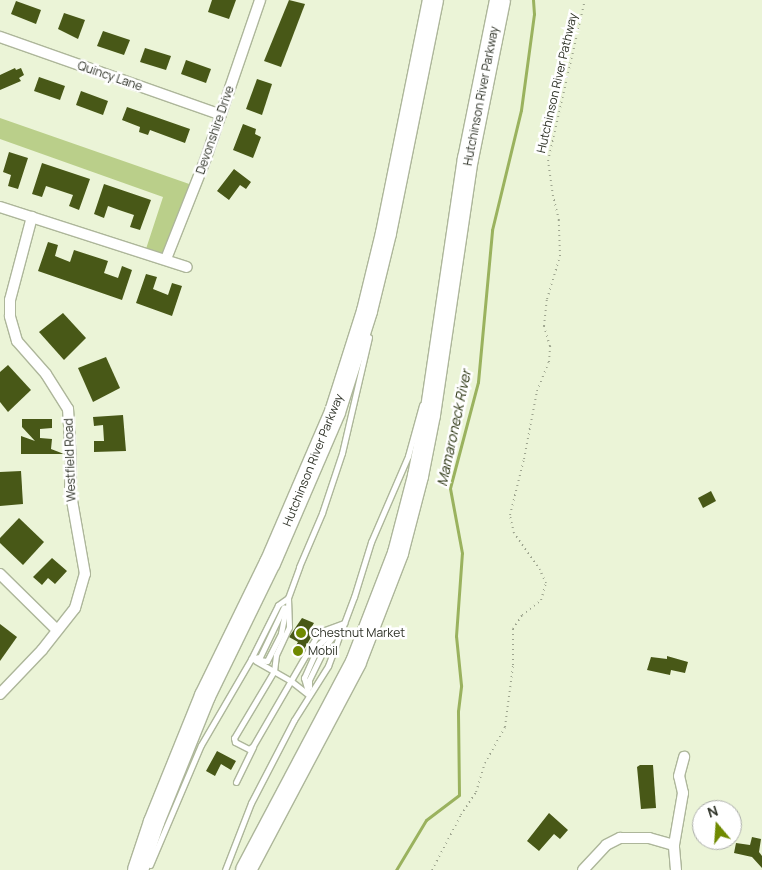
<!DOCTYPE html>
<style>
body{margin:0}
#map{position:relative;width:762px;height:870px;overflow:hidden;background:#ebf4d7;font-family:Manrope,sans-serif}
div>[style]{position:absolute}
.green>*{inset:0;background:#bacf8a}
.stream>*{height:3px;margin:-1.5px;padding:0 1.5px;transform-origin:1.5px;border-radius:1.5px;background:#9ab25e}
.building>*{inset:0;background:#485817}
.path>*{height:2px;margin-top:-1px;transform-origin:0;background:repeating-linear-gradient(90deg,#9ea58f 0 1px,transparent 0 5px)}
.roads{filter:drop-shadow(1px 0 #adb69a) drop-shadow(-1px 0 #adb69a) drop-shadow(0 1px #adb69a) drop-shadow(0 -1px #adb69a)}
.service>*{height:5px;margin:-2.5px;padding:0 2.5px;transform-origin:2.5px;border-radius:2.5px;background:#fff}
.minor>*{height:10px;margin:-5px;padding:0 5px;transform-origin:5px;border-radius:5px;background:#fff}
.motorway>*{height:20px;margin:-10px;padding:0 10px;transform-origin:10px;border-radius:10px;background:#fff}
.dots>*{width:14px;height:14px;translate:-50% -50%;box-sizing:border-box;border:2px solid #fff;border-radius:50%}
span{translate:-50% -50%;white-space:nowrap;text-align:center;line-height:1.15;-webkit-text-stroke:5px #fff;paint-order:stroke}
.street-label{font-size:12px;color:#2e3227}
.poi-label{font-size:12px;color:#2e3227}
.left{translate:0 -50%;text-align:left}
.water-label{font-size:14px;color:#29330f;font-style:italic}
.north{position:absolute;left:692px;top:800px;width:50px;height:50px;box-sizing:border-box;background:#fff;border:1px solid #abada9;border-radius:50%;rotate:342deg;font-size:14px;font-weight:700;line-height:20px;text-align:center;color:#2e3227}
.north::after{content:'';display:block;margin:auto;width:18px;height:22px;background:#6f8900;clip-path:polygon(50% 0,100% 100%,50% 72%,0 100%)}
</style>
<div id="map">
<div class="green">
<i style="clip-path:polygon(0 118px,195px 186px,166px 259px,145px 252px,163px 197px,0 139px)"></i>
</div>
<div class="stream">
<i style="left:396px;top:870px;width:58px;rotate:-59deg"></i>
<i style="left:426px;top:820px;width:41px;rotate:-37.1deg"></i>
<i style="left:459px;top:795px;width:84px;rotate:-90.7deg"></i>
<i style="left:458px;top:711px;width:26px;rotate:-83deg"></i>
<i style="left:461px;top:685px;width:49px;rotate:-95.8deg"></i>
<i style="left:456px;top:636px;width:83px;rotate:-85.9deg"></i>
<i style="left:462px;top:553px;width:66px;rotate:-100.5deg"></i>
<i style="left:450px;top:488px;width:110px;rotate:-75.2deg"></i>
<i style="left:478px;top:382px;width:153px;rotate:-84.7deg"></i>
<i style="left:492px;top:230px;width:123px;rotate:-76.4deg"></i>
<i style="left:521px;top:110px;width:97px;rotate:-82.3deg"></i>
<i style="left:534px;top:14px;width:14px;rotate:-94deg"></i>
</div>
<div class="building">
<i style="clip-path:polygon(212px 0,236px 0,229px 19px,208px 12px)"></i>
<i style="clip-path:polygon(289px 0,305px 4px,281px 67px,264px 61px)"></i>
<i style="clip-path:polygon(16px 1px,41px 10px,36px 24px,11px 14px)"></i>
<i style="clip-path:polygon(64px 13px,85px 20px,78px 39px,58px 29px)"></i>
<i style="clip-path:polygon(103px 31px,130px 40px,124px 55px,97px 46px)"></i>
<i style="clip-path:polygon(145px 48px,171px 56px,166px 70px,140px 62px)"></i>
<i style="clip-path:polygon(186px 60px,211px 69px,206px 83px,181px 74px)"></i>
<i style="clip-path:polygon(15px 68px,16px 70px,21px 68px,24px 75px,19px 78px,21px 81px,0 90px,0 75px)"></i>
<i style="clip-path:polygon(39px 77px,65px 86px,60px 100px,34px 91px)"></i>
<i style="clip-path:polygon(257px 79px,272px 84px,262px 115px,246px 109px)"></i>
<i style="clip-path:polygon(81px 91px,108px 101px,103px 115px,76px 105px)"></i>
<i style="clip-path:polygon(127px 107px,190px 129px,185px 143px,150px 130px,148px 135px,139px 132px,140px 127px,122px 120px)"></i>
<i style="clip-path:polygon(243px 124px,256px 129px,255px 134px,261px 137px,253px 158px,233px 150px)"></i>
<i style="clip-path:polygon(9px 152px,28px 158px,18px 189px,8px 186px,11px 175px,3px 172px)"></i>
<i style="clip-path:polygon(42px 163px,90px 179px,79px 210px,69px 206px,73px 195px,46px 186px,42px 197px,32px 194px)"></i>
<i style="clip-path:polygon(234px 169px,251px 182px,246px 189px,240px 185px,229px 200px,217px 191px)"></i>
<i style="clip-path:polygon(104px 184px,151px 200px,140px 230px,130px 227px,134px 215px,119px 210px,108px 206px,104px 218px,94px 214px)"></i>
<i style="clip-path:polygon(48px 242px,58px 245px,55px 256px,70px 262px,74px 250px,108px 261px,104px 273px,118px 278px,122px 266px,132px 270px,122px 300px,38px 271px)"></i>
<i style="clip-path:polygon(146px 274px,157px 277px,153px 289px,168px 295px,172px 283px,182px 286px,172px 316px,136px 303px)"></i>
<i style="clip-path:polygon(63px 313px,86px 338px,64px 360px,39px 332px)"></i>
<i style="clip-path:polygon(106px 357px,120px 388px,93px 402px,78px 368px)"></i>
<i style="clip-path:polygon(8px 365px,31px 390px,8px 412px,0 402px,0 372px)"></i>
<i style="clip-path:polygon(123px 415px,126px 451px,94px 452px,94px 441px,104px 441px,103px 425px,94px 426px,93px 417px)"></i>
<i style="clip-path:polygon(22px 419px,52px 419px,52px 428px,40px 429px,40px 438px,52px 439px,51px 449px,64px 454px,21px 454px,21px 436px,35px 441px,22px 427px)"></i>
<i style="clip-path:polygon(21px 471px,23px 504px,0 506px,0 472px)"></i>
<i style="clip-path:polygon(711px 491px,716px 501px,703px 508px,698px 498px)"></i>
<i style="clip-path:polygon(19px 518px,44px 542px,23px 565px,0 543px,0 538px)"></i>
<i style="clip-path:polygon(52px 558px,67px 571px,55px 584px,48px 578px,42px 585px,33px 577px)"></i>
<i style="clip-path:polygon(302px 618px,314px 623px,311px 628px,313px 629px,311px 633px,313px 634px,303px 651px,295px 647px,298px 642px,289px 637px)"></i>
<i style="clip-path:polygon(0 624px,17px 637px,0 661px)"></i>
<i style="clip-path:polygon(667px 656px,688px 662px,685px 673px,671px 670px,670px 675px,647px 670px,651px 657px,667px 659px)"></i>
<i style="clip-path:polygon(217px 751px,236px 761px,231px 770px,221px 764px,215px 776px,206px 771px)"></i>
<i style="clip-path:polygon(640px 765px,653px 765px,656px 808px,641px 809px,637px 767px)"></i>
<i style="clip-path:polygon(549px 813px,568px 830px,560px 839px,554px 834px,539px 851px,527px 841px)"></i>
<i style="clip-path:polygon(752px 837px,761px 839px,759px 852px,762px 856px,762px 868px,752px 857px,734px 853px,736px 843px,750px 845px)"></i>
</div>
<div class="path">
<i style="left:432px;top:870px;width:62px;rotate:-62.2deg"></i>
<i style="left:461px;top:815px;width:27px;rotate:-57deg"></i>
<i style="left:476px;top:792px;width:30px;rotate:-73deg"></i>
<i style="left:485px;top:763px;width:41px;rotate:-60.9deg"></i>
<i style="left:505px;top:727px;width:63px;rotate:-82.6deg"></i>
<i style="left:513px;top:665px;width:36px;rotate:-90deg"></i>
<i style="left:513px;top:629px;width:17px;rotate:-57deg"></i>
<i style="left:522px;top:615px;width:24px;rotate:-38deg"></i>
<i style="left:541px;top:600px;width:18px;rotate:-74deg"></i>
<i style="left:546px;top:583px;width:14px;rotate:-115deg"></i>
<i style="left:540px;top:570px;width:45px;rotate:-125.1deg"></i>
<i style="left:514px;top:533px;width:18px;rotate:-103deg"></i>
<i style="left:510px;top:515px;width:58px;rotate:-76deg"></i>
<i style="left:524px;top:459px;width:69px;rotate:-79.2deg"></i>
<i style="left:537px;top:391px;width:31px;rotate:-68deg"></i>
<i style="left:549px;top:362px;width:16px;rotate:-86deg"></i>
<i style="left:550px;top:346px;width:21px;rotate:-107deg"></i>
<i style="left:544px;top:326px;width:27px;rotate:-84deg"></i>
<i style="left:547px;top:299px;width:45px;rotate:-73.2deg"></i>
<i style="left:560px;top:256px;width:36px;rotate:-92deg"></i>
<i style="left:559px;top:220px;width:25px;rotate:-104deg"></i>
<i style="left:553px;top:196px;width:35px;rotate:-98deg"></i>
<i style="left:548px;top:161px;width:165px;rotate:-77.1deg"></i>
</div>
<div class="roads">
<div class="service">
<i style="left:288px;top:598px;width:29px;rotate:88deg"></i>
<i style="left:289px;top:627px;width:31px;rotate:115deg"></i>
<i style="left:276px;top:655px;width:16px;rotate:97deg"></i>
<i style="left:274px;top:671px;width:78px;rotate:120.8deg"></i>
<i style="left:234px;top:738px;width:4px;rotate:76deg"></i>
<i style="left:235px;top:742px;width:16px;rotate:27deg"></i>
<i style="left:249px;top:749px;width:5px;rotate:-37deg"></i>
<i style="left:253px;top:746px;width:132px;rotate:-59.9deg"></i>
<i style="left:319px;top:632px;width:27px;rotate:-20deg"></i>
<i style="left:254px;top:658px;width:6px;rotate:-9deg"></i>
<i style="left:260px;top:657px;width:55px;rotate:-64.4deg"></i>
<i style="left:251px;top:659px;width:16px;rotate:7deg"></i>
<i style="left:267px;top:661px;width:31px;rotate:-63deg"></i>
<i style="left:281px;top:633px;width:26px;rotate:-79deg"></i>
<i style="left:256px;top:661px;width:40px;rotate:29.7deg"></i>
<i style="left:291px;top:681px;width:23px;rotate:38deg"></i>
<i style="left:309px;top:687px;width:7px;rotate:-90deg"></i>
<i style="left:309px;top:680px;width:39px;rotate:-64deg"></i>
<i style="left:326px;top:645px;width:13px;rotate:-51deg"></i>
<i style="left:309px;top:695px;width:18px;rotate:-106deg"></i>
<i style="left:304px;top:678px;width:37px;rotate:-66deg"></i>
<i style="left:319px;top:644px;width:29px;rotate:-41deg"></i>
<i style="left:236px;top:782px;width:39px;rotate:-64deg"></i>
<i style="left:150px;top:865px;width:130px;rotate:-67deg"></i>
<i style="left:201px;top:745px;width:99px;rotate:-59.8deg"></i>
<i style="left:251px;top:659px;width:60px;rotate:-63.4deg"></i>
<i style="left:278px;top:605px;width:12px;rotate:-35deg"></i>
<i style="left:288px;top:598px;width:33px;rotate:-70deg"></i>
<i style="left:299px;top:567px;width:59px;rotate:-66.9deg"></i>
<i style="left:322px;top:513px;width:63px;rotate:-71.6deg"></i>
<i style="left:342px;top:453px;width:119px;rotate:-76.9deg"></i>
<i style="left:225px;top:870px;width:72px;rotate:-68.8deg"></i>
<i style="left:251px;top:803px;width:93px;rotate:-62.6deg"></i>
<i style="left:294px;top:720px;width:64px;rotate:-57.8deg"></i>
<i style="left:328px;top:666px;width:74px;rotate:-69.4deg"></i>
<i style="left:354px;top:597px;width:58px;rotate:-72.8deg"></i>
<i style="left:371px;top:542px;width:94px;rotate:-66.7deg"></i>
<i style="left:408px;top:456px;width:53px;rotate:-74.6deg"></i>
</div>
<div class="minor">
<i style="left:0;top:37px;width:234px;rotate:19.4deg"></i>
<i style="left:0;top:207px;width:196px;rotate:17.8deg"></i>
<i style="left:166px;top:259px;width:109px;rotate:-68.4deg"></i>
<i style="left:206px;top:158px;width:167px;rotate:-71.1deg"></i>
<i style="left:0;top:574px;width:80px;rotate:44.5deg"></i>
<i style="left:0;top:694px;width:61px;rotate:-46.3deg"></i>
<i style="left:42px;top:650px;width:53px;rotate:-51.8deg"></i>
<i style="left:75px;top:608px;width:35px;rotate:-74deg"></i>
<i style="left:85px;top:574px;width:86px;rotate:-100deg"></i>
<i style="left:70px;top:489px;width:27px;rotate:-88deg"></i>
<i style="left:71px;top:462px;width:53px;rotate:-93.2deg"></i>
<i style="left:68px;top:409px;width:41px;rotate:-122.2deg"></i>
<i style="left:46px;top:374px;width:44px;rotate:-131.3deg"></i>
<i style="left:17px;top:341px;width:26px;rotate:-106deg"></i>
<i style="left:10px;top:316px;width:16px;rotate:-90deg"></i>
<i style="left:10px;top:300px;width:86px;rotate:-75.2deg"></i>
<i style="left:583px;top:870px;width:34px;rotate:-47deg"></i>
<i style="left:606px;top:845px;width:16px;rotate:-27deg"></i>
<i style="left:620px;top:838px;width:29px"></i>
<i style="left:649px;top:838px;width:26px;rotate:16deg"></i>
<i style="left:676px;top:870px;width:25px;rotate:-95deg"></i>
<i style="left:674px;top:845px;width:53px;rotate:-80.2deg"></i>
<i style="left:683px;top:793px;width:17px;rotate:-103deg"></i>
<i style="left:679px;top:776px;width:20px;rotate:-75deg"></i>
</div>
<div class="motorway">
<i style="left:138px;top:870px;width:51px;rotate:-71.6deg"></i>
<i style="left:154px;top:822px;width:136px;rotate:-68deg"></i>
<i style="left:205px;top:696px;width:148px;rotate:-64deg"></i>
<i style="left:270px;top:563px;width:164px;rotate:-66.7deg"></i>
<i style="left:335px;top:412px;width:106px;rotate:-72.4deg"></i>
<i style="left:367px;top:311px;width:80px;rotate:-76.3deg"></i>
<i style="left:386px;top:233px;width:238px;rotate:-78.6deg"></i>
<i style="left:246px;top:870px;width:235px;rotate:-62.1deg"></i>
<i style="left:356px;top:662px;width:117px;rotate:-68.9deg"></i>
<i style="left:398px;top:553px;width:80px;rotate:-75.4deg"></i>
<i style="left:418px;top:476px;width:62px;rotate:-78.9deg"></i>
<i style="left:430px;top:415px;width:259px;rotate:-81.6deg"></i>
<i style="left:468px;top:159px;width:162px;rotate:-78.6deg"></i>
</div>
</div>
<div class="dots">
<i style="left:301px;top:633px;background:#6f8900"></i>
<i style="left:298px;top:651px;background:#6f8900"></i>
</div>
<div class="street-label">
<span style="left:110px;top:76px;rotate:19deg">Quincy Lane</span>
<span style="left:557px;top:83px;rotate:-77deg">Hutchinson River Pathway</span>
<span style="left:481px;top:96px;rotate:-79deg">Hutchinson River Parkway</span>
<span style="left:215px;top:130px;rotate:-71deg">Devonshire Drive</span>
<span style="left:70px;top:460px;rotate:-92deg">Westfield Road</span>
<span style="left:313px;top:460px;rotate:-68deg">Hutchinson River Parkway</span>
</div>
<div class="poi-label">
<span class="left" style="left:311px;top:633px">Chestnut Market</span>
<span class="left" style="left:308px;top:651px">Mobil</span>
</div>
<div class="water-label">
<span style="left:454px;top:428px;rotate:-78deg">Mamaroneck River</span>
</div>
<div class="north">N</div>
</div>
